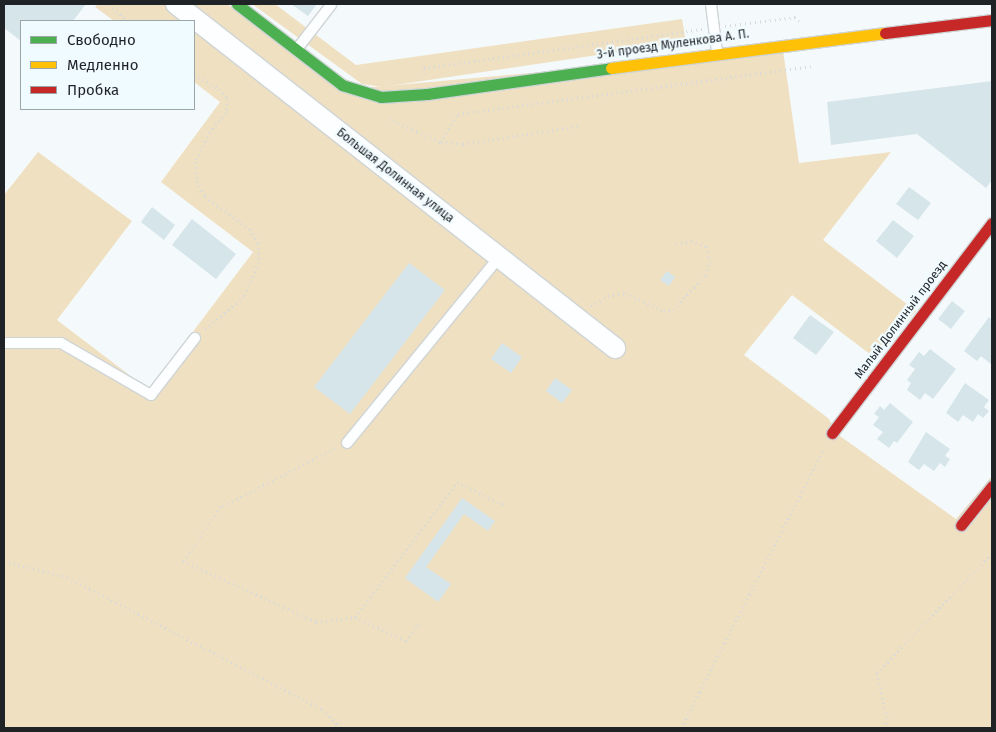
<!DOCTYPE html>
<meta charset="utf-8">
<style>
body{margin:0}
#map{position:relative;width:996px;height:732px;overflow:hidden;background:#f4fafc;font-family:"Fira Sans",sans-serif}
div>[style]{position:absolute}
.green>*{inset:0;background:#f0e0c2}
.building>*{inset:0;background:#d5e5ea}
.path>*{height:3px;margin-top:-1.5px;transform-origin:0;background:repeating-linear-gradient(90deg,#d7d9da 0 1px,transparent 0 5px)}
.roads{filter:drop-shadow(1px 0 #cfd4d5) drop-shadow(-1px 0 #cfd4d5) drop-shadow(0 1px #cfd4d5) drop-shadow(0 -1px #cfd4d5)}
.lane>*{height:10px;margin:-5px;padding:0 5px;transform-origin:5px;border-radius:5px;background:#fdfeff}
.street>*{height:20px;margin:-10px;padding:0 10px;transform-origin:10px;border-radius:10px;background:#fdfeff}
.fast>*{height:11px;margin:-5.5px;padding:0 5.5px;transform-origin:5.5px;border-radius:5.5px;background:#4caf50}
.slow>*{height:11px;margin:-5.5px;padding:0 5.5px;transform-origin:5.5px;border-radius:5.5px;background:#ffc107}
.jam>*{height:11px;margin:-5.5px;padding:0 5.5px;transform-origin:5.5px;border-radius:5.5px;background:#c62828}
span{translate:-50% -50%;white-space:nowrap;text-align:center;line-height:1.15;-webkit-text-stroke:4.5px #f0fbff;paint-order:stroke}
.street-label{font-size:12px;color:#1f2325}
.frame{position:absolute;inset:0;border:5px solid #1f2325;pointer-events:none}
.legend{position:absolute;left:20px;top:20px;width:175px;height:90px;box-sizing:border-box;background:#f0fbff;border:1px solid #9ca5a8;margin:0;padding:6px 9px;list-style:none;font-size:15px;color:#1f2325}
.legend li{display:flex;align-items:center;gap:10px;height:25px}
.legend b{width:25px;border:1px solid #9ca5a8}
</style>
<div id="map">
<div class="green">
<i style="clip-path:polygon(98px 4px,227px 4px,341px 90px,783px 50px,799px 163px,891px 152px,823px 240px,916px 311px,875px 358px,792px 295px,744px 355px,828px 418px,840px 436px,956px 519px,992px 476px,992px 728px,4px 728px,4px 195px,38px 152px,132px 221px,57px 320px,149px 390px,253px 252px,161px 182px,220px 102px,194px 82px,194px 21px,114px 21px,95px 7px)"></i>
<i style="clip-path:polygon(252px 4px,275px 4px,356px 65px,682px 19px,686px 42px,382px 87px,362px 84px)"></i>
</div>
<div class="building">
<i style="clip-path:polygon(4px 4px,86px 4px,73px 21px,21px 21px,21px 41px,4px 28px)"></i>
<i style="clip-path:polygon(291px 4px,317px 4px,308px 16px)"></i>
<i style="clip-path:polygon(992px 81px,992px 180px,986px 188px,917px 134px,831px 145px,827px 102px)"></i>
<i style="clip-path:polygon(909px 187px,931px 203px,918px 220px,896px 204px)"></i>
<i style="clip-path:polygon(152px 207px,175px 225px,164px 240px,141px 222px)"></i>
<i style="clip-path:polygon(192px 219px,236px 254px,216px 279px,172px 245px)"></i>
<i style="clip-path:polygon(893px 220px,914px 236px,897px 258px,876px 241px)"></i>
<i style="clip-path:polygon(409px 263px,445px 290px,350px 414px,314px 387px)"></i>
<i style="clip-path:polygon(667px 271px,675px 277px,669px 286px,660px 280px)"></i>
<i style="clip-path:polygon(952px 301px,965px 311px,951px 329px,938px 319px)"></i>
<i style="clip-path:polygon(810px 315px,834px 332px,816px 355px,793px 338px)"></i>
<i style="clip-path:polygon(989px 317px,992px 320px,992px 365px,981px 356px,977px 361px,964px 351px)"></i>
<i style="clip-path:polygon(502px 343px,522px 357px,511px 373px,491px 359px)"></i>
<i style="clip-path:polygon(930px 349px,956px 369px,933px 399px,925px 393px,920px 400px,907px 390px,911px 383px,907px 380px,915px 369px,909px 365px,919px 352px,924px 356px)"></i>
<i style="clip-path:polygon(555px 378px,572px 390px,562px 403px,546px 391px)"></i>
<i style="clip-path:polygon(965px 383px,989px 400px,984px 407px,989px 411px,983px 418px,978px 414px,973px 422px,963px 415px,958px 422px,946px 413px)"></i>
<i style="clip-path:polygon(890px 403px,913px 422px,897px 443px,894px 441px,889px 448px,877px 439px,883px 432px,873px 425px,879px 417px,874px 414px,880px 406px,884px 410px)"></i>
<i style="clip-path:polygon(926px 432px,950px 449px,945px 456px,950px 459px,945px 467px,940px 463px,934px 471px,924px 464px,919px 470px,908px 462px)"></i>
<i style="clip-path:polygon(462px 498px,495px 521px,488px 531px,464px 514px,426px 567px,451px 584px,438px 602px,405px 578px)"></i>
</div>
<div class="path">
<i style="left:109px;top:4px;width:25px;rotate:42deg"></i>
<i style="left:725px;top:26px;width:71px;rotate:-7.3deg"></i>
<i style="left:795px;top:17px;width:8px;rotate:40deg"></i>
<i style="left:194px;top:74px;width:29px;rotate:31deg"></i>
<i style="left:219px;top:89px;width:13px;rotate:48deg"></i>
<i style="left:228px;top:99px;width:14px;rotate:98deg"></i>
<i style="left:226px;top:113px;width:25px;rotate:130deg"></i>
<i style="left:210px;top:132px;width:34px;rotate:117deg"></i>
<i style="left:195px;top:162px;width:19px;rotate:84deg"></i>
<i style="left:197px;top:181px;width:17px;rotate:62deg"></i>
<i style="left:205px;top:196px;width:56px;rotate:36.3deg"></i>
<i style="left:250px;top:229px;width:16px;rotate:60deg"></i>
<i style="left:258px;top:243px;width:19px;rotate:87deg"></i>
<i style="left:259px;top:262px;width:37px;rotate:114deg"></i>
<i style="left:244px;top:296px;width:52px;rotate:138.9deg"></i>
<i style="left:424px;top:74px;width:6px;rotate:-90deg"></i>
<i style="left:424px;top:68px;width:281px;rotate:-8deg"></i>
<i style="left:389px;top:119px;width:57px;rotate:23.9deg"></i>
<i style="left:441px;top:142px;width:22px;rotate:5deg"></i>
<i style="left:463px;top:144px;width:117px;rotate:-8.8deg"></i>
<i style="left:441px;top:142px;width:33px;rotate:-59deg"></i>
<i style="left:458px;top:114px;width:356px;rotate:-7.7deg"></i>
<i style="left:591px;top:306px;width:20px;rotate:-30deg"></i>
<i style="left:608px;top:296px;width:17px;rotate:-10deg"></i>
<i style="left:625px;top:293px;width:43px;rotate:24.8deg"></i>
<i style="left:664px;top:311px;width:9px;rotate:-13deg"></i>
<i style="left:673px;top:309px;width:47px;rotate:-45.9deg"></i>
<i style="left:706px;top:275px;width:14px;rotate:-73deg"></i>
<i style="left:710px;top:262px;width:16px;rotate:-104deg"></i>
<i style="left:706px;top:246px;width:15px;rotate:-160deg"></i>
<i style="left:692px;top:241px;width:16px;rotate:169deg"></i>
<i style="left:335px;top:448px;width:128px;rotate:152.6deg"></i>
<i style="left:221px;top:507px;width:66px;rotate:125.1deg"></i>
<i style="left:183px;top:561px;width:146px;rotate:24.6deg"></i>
<i style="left:316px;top:622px;width:39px;rotate:-7deg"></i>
<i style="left:355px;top:617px;width:169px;rotate:-52.9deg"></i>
<i style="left:457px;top:482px;width:52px;rotate:26.1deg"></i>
<i style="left:4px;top:561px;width:65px;rotate:14.3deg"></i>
<i style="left:67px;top:577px;width:287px;rotate:27.4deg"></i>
<i style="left:322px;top:709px;width:27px;rotate:45deg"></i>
<i style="left:355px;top:617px;width:56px;rotate:25.2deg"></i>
<i style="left:406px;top:641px;width:24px;rotate:-54deg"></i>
<i style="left:681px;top:728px;width:311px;rotate:-62.9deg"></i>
<i style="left:884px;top:728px;width:10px;rotate:-73deg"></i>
<i style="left:887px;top:718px;width:46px;rotate:-102.5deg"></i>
<i style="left:877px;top:673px;width:166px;rotate:-46.2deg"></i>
</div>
<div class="roads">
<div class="lane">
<i style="left:711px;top:4px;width:48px;rotate:82.9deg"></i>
<i style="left:297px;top:49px;width:56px;rotate:-52.3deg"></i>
<i style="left:4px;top:343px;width:57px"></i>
<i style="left:61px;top:343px;width:104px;rotate:30deg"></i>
<i style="left:151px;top:395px;width:72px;rotate:-52.3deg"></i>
<i style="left:347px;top:443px;width:240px;rotate:-50.7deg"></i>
</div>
<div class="street">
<i style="left:176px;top:4px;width:558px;rotate:38.08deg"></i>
</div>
<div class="fast">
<i style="left:237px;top:4px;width:133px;rotate:37.6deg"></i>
<i style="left:342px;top:85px;width:41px;rotate:17.1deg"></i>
<i style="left:381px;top:97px;width:46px;rotate:-3.7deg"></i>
<i style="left:427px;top:94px;width:186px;rotate:-8deg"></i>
</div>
<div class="slow">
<i style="left:611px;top:68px;width:276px;rotate:-7.3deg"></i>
</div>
<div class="jam">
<i style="left:885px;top:33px;width:108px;rotate:-6.9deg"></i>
<i style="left:832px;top:433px;width:264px;rotate:-52.7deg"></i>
<i style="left:961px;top:525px;width:50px;rotate:-51.5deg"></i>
</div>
</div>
<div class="street-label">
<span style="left:673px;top:45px;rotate:-8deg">3-й проезд Муленкова А. П.</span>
<span style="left:395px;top:176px;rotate:38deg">Большая Долинная улица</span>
<span style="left:901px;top:320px;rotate:-53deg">Малый Долинный проезд</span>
</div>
<div class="frame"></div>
<ul class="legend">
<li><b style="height:6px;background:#4caf50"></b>Свободно</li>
<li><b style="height:6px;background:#ffc107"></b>Медленно</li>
<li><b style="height:6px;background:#c62828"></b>Пробка</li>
</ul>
</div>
